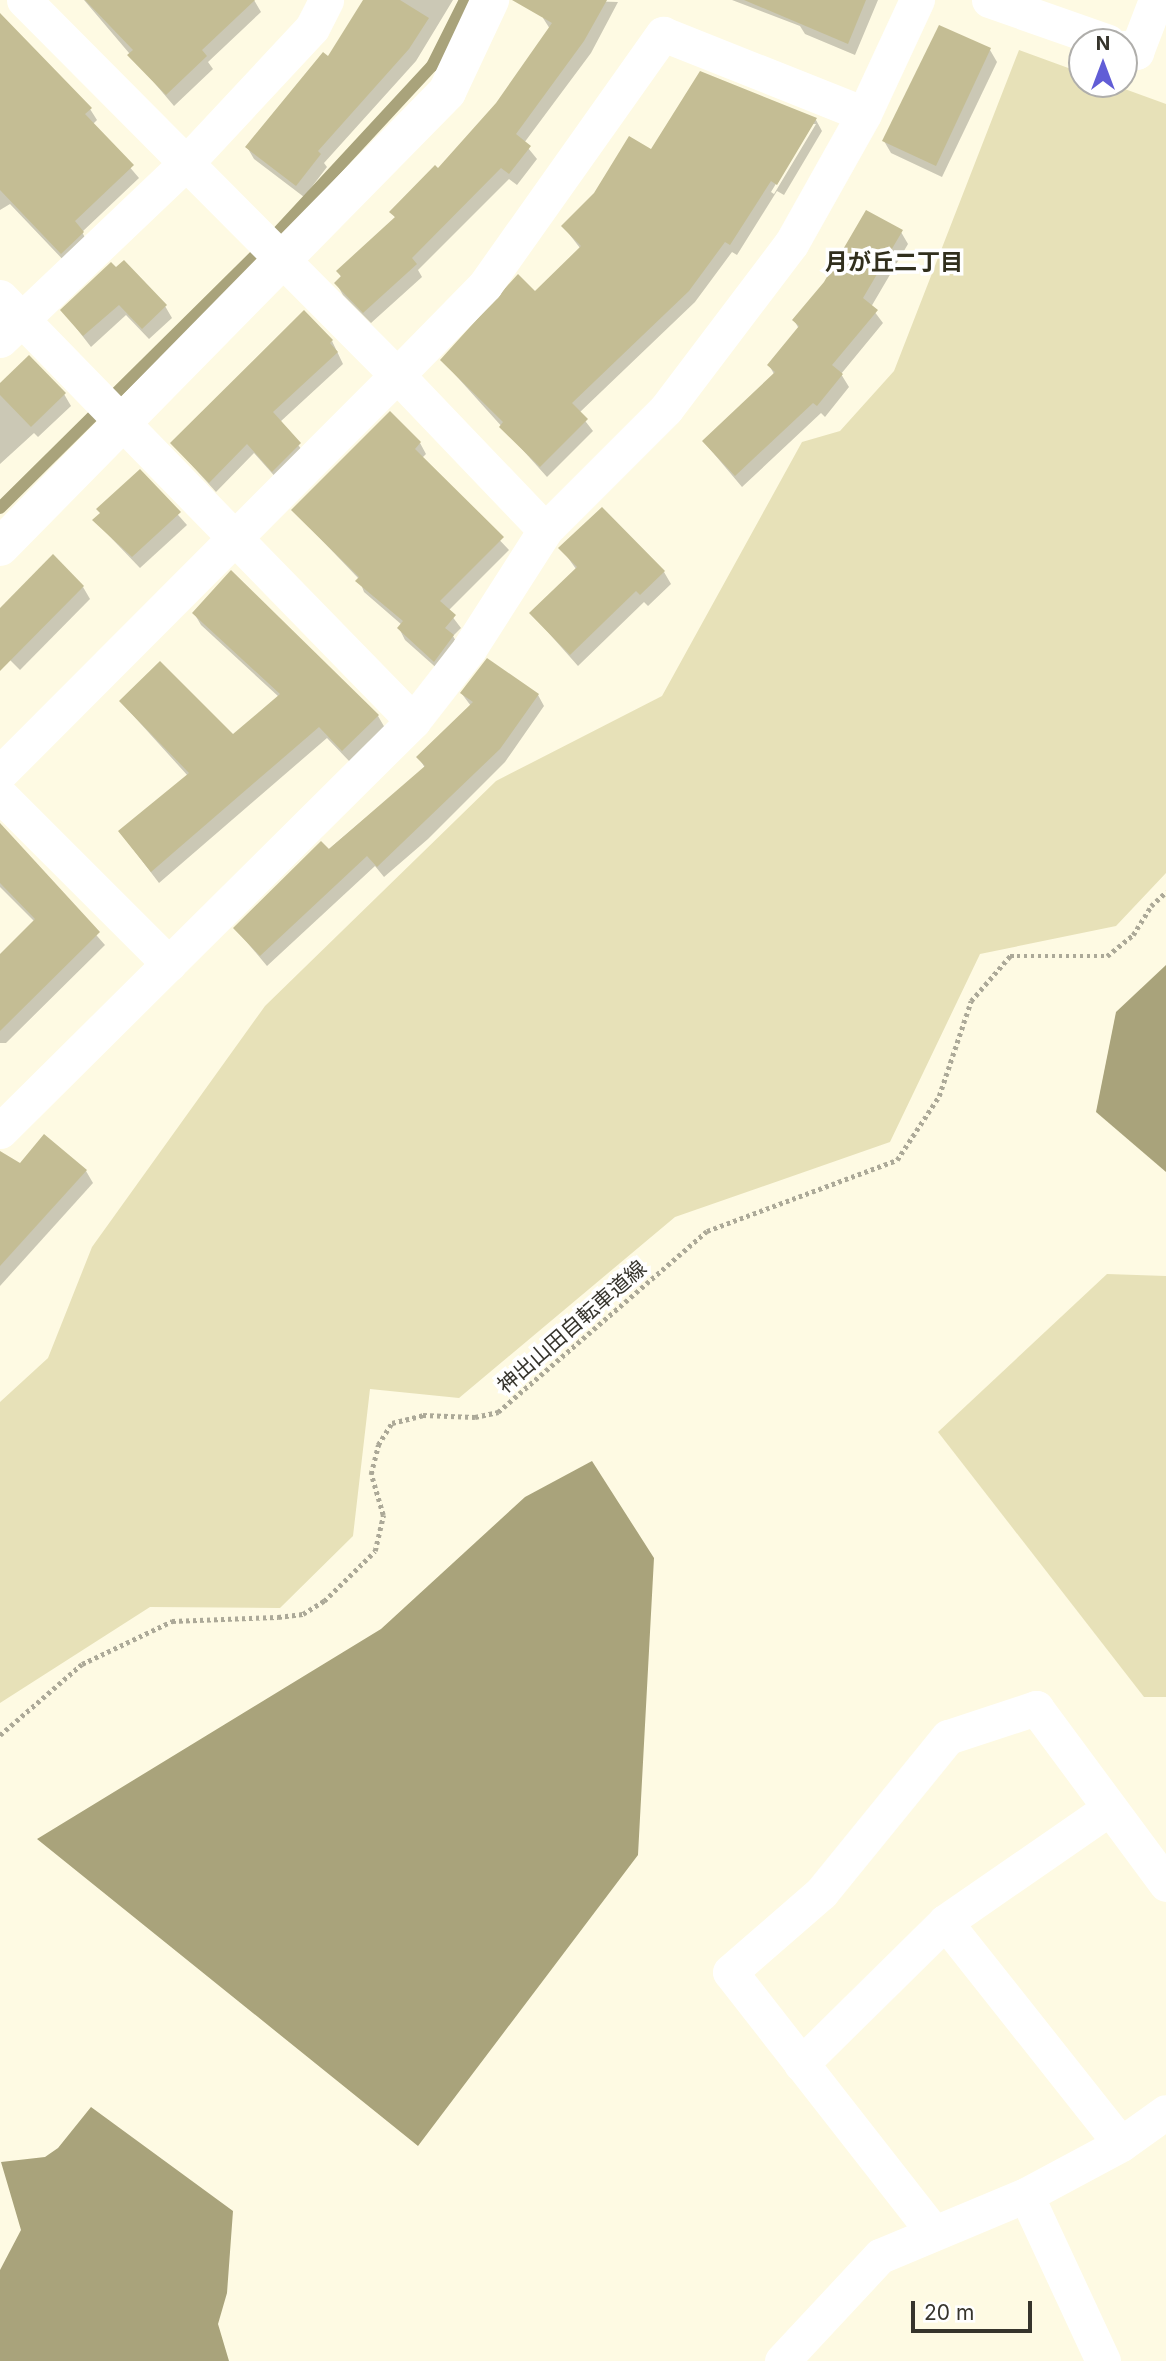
<!DOCTYPE html>
<meta charset="utf-8">
<style>
body{margin:0}
#map{position:relative;width:1166px;height:2361px;overflow:hidden;background:#fefae3;font-family:Inter,"Noto Sans JP",sans-serif}
div>[style]{position:absolute}
.green>*{inset:0;background:#e7e1b8}
.water>*{inset:0;background:#a9a37b}
.shadow>*{inset:0;background:#0003}
.stream>*{height:12px;margin:-6px;padding:0 6px;transform-origin:6px;border-radius:6px;background:#a9a37b}
.building>*{inset:0;background:#c4bd94}
.path>*{height:4.5px;margin-top:-2.25px;transform-origin:0;background:repeating-linear-gradient(90deg,#aca998 0 3.5px,transparent 0 7px)}
.street>*{height:35px;margin:-17.5px;padding:0 17.5px;transform-origin:17.5px;border-radius:17.5px;background:#fff}
.secondary>*{height:38px;margin:-19px;padding:0 19px;transform-origin:19px;border-radius:19px;background:#fff}
span{translate:-50% -50%;white-space:nowrap;text-align:center;line-height:1.15;-webkit-text-stroke:7px #fff;paint-order:stroke}
.street-label{font-size:21px;color:#36342c}
.neighbourhood-label{font-size:23px;color:#312f1d;font-weight:700}
.north{position:absolute;left:1068px;top:28px;width:70px;height:70px;box-sizing:border-box;background:#fff;border:2px solid #afaeab;border-radius:50%;rotate:0deg;font-size:19px;font-weight:700;line-height:28px;text-align:center;color:#36342c}
.north::after{content:'';display:block;margin:auto;width:24px;height:32px;background:#615dd6;clip-path:polygon(50% 0,100% 100%,50% 72%,0 100%)}
.scale{position:absolute;left:911px;top:2301px;width:121px;height:32px;box-sizing:border-box;border:4px solid #36342c;border-top:0;padding-left:9px;font-size:21px;line-height:24px;white-space:nowrap;color:#36342c;-webkit-text-stroke:5px #fff;paint-order:stroke}
</style>
<div id="map">
<div class="green">
<i style="clip-path:polygon(1019px 50px,1082px 73px,1082px 84px,1111px 84px,1166px 104px,1166px 873px,1116px 926px,980px 954px,890px 1142px,675px 1217px,459px 1398px,370px 1389px,353px 1536px,280px 1608px,150px 1607px,0 1703px,0 1402px,48px 1358px,92px 1247px,265px 1006px,496px 781px,662px 696px,802px 442px,840px 431px,894px 371px)"></i>
<i style="clip-path:polygon(1107px 1274px,1166px 1276px,1166px 1697px,1144px 1697px,938px 1432px)"></i>
</div>
<div class="water">
<i style="clip-path:polygon(1166px 965px,1166px 1172px,1096px 1112px,1116px 1012px)"></i>
<i style="clip-path:polygon(592px 1461px,654px 1558px,638px 1855px,418px 2146px,37px 1839px,381px 1629px,525px 1497px)"></i>
<i style="clip-path:polygon(91px 2107px,233px 2211px,227px 2293px,218px 2324px,229px 2361px,0 2361px,0 2270px,21px 2230px,1px 2162px,45px 2157px,58px 2148px)"></i>
</div>
<div class="shadow">
<i style="clip-path:polygon(84px 0,254px 0,261px 12px,208px 62px,213px 69px,174px 106px)"></i>
<i style="clip-path:polygon(368px 0,453px 0,416px 61px,324px 163px,327px 167px,304px 197px,254px 159px,247px 147px,328px 59px)"></i>
<i style="clip-path:polygon(553px 0,618px 2px,591px 53px,524px 143px,537px 159px,517px 185px,509px 179px,418px 270px,422px 277px,371px 323px,343px 295px,336px 283px,342px 278px,338px 272px,396px 219px,392px 212px,438px 170px,497px 104px,550px 29px,543px 18px)"></i>
<i style="clip-path:polygon(732px 0,878px 0,855px 55px,805px 34px,800px 26px)"></i>
<i style="clip-path:polygon(0 16px,90px 109px,97px 120px,93px 124px,139px 178px,82px 232px,89px 245px,68px 265px,10px 204px,0 210px)"></i>
<i style="clip-path:polygon(990px 50px,997px 62px,942px 177px,891px 153px,884px 141px)"></i>
<i style="clip-path:polygon(evenodd,701px 73px,816px 120px,822px 131px,784px 195px,777px 191px,737px 255px,732px 252px,695px 302px,579px 413px,593px 431px,547px 477px,442px 360px,535px 294px,580px 248px,563px 226px,651px 151px,701px 73px,812px 124px,816px 124px,774px 194px,771px 192px,812px 124px)"></i>
<i style="clip-path:polygon(901px 232px,908px 244px,871px 307px,883px 323px,841px 374px,849px 387px,825px 417px,821px 413px,742px 487px,704px 442px,774px 374px,769px 365px,799px 329px,794px 320px)"></i>
<i style="clip-path:polygon(111px 264px,165px 306px,172px 318px,149px 339px,126px 315px,91px 347px,63px 311px)"></i>
<i style="clip-path:polygon(332px 341px,343px 364px,280px 422px,306px 455px,279px 481px,254px 453px,216px 492px,172px 443px)"></i>
<i style="clip-path:polygon(0 384px,64px 394px,71px 406px,38px 437px,34px 433px,0 464px)"></i>
<i style="clip-path:polygon(420px 443px,426px 454px,422px 458px,509px 550px,448px 611px,461px 628px,453px 636px,459px 647px,441px 672px,405px 640px,399px 628px,402px 625px,364px 592px,359px 579px,293px 510px)"></i>
<i style="clip-path:polygon(140px 472px,187px 525px,140px 568px,94px 520px)"></i>
<i style="clip-path:polygon(561px 548px,664px 572px,671px 584px,648px 606px,644px 602px,578px 666px,531px 613px,576px 569px)"></i>
<i style="clip-path:polygon(83px 587px,90px 599px,20px 670px,0 650px,0 611px)"></i>
<i style="clip-path:polygon(194px 613px,378px 716px,385px 728px,350px 762px,327px 738px,159px 883px,120px 832px,188px 776px,121px 702px,232px 737px,279px 697px,201px 625px)"></i>
<i style="clip-path:polygon(462px 694px,538px 695px,544px 706px,505px 762px,428px 839px,384px 877px,375px 866px,267px 966px,235px 928px,425px 768px,419px 758px,471px 706px)"></i>
<i style="clip-path:polygon(0 826px,105px 945px,6px 1043px,0 1043px,0 957px,35px 922px,0 887px)"></i>
<i style="clip-path:polygon(86px 1171px,93px 1183px,0 1286px,0 1191px)"></i>
</div>
<div class="stream">
<i style="left:0;top:508px;width:374px;rotate:-44.7deg"></i>
<i style="left:266px;top:245px;width:244px;rotate:-47.2deg"></i>
<i style="left:432px;top:66px;width:74px;rotate:-63.4deg"></i>
</div>
<div class="building">
<i style="clip-path:polygon(85px 0,255px 0,202px 50px,207px 56px,166px 95px,127px 55px,133px 50px)"></i>
<i style="clip-path:polygon(363px 0,400px 0,429px 18px,409px 49px,318px 151px,321px 154px,296px 186px,245px 147px,323px 52px,328px 56px)"></i>
<i style="clip-path:polygon(512px 0,607px 0,584px 41px,516px 134px,531px 146px,509px 174px,501px 168px,412px 258px,417px 264px,363px 313px,334px 283px,341px 276px,336px 271px,395px 217px,389px 212px,435px 165px,438px 168px,496px 103px,552px 23px)"></i>
<i style="clip-path:polygon(744px 0,866px 0,848px 44px)"></i>
<i style="clip-path:polygon(0 13px,92px 108px,85px 114px,134px 165px,75px 221px,84px 232px,61px 254px,0 190px)"></i>
<i style="clip-path:polygon(939px 25px,991px 48px,936px 166px,882px 141px)"></i>
<i style="clip-path:polygon(700px 71px,817px 118px,777px 185px,771px 181px,730px 245px,725px 242px,689px 291px,572px 403px,588px 419px,540px 467px,499px 427px,503px 422px,440px 360px,518px 274px,535px 291px,581px 246px,561px 226px,594px 193px,629px 136px,651px 149px)"></i>
<i style="clip-path:polygon(866px 210px,903px 230px,863px 298px,878px 310px,832px 365px,843px 374px,817px 406px,813px 403px,735px 476px,702px 441px,775px 372px,767px 365px,799px 326px,792px 320px,824px 282px)"></i>
<i style="clip-path:polygon(124px 260px,167px 305px,142px 329px,119px 305px,83px 336px,60px 310px,111px 262px,116px 267px)"></i>
<i style="clip-path:polygon(304px 310px,333px 340px,330px 343px,338px 352px,273px 412px,301px 443px,272px 472px,247px 444px,209px 483px,170px 443px)"></i>
<i style="clip-path:polygon(29px 355px,66px 393px,31px 427px,0 395px,0 383px)"></i>
<i style="clip-path:polygon(390px 411px,421px 442px,415px 449px,504px 537px,440px 601px,456px 615px,445px 628px,454px 635px,434px 662px,397px 628px,403px 621px,355px 581px,359px 577px,291px 510px)"></i>
<i style="clip-path:polygon(140px 469px,181px 512px,132px 557px,92px 520px,100px 513px,96px 509px)"></i>
<i style="clip-path:polygon(602px 507px,665px 571px,640px 595px,636px 591px,570px 655px,529px 613px,577px 567px,558px 548px)"></i>
<i style="clip-path:polygon(53px 554px,84px 586px,0 671px,0 608px)"></i>
<i style="clip-path:polygon(231px 570px,379px 715px,342px 751px,319px 727px,151px 872px,118px 831px,189px 773px,119px 701px,160px 661px,233px 734px,280px 694px,192px 613px)"></i>
<i style="clip-path:polygon(487px 658px,539px 694px,500px 749px,377px 867px,367px 856px,260px 956px,233px 928px,321px 841px,329px 849px,425px 766px,416px 757px,473px 702px,460px 693px)"></i>
<i style="clip-path:polygon(0 823px,100px 932px,0 1031px,0 954px,35px 919px,0 883px)"></i>
<i style="clip-path:polygon(44px 1134px,87px 1170px,0 1266px,0 1151px,20px 1163px)"></i>
</div>
<div class="path">
<i style="left:0;top:1735px;width:108px;rotate:-40.9deg"></i>
<i style="left:82px;top:1664px;width:100px;rotate:-25.5deg"></i>
<i style="left:172px;top:1621px;width:106px;rotate:-2.2deg"></i>
<i style="left:278px;top:1617px;width:25px;rotate:-7deg"></i>
<i style="left:303px;top:1614px;width:25px;rotate:-32deg"></i>
<i style="left:324px;top:1601px;width:71px;rotate:-44.4deg"></i>
<i style="left:375px;top:1551px;width:37px;rotate:-77deg"></i>
<i style="left:383px;top:1515px;width:43px;rotate:-106.3deg"></i>
<i style="left:371px;top:1474px;width:30px;rotate:-76deg"></i>
<i style="left:378px;top:1445px;width:26px;rotate:-58deg"></i>
<i style="left:392px;top:1423px;width:32px;rotate:-14deg"></i>
<i style="left:423px;top:1415px;width:52px;rotate:2.2deg"></i>
<i style="left:475px;top:1417px;width:24px;rotate:-12deg"></i>
<i style="left:498px;top:1412px;width:276px;rotate:-40.9deg"></i>
<i style="left:707px;top:1231px;width:203px;rotate:-20.5deg"></i>
<i style="left:897px;top:1160px;width:77px;rotate:-56.7deg"></i>
<i style="left:939px;top:1096px;width:100px;rotate:-71.4deg"></i>
<i style="left:971px;top:1001px;width:60px;rotate:-49.1deg"></i>
<i style="left:1010px;top:956px;width:97px"></i>
<i style="left:1107px;top:956px;width:33px;rotate:-39deg"></i>
<i style="left:1133px;top:935px;width:34px;rotate:-58deg"></i>
<i style="left:1151px;top:906px;width:21px;rotate:-43deg"></i>
</div>
<div class="street">
<i style="left:24px;top:0;width:529px;rotate:45.15deg"></i>
<i style="left:397px;top:375px;width:126px;rotate:-45.6deg"></i>
<i style="left:485px;top:285px;width:308px;rotate:-54.7deg"></i>
<i style="left:663px;top:34px;width:216px;rotate:21.7deg"></i>
<i style="left:989px;top:0;width:126px;rotate:19.4deg"></i>
<i style="left:1124px;top:48px;width:13px;rotate:18deg"></i>
<i style="left:1136px;top:52px;width:56px;rotate:-69deg"></i>
<i style="left:0;top:297px;width:592px;rotate:45.75deg"></i>
<i style="left:0;top:340px;width:258px;rotate:-43.6deg"></i>
<i style="left:187px;top:162px;width:183px;rotate:-47deg"></i>
<i style="left:312px;top:28px;width:31px;rotate:-63deg"></i>
<i style="left:0;top:773px;width:562px;rotate:-45.07deg"></i>
<i style="left:397px;top:375px;width:214px;rotate:46.3deg"></i>
<i style="left:0;top:795px;width:239px;rotate:45deg"></i>
<i style="left:0;top:1131px;width:582px;rotate:-44.79deg"></i>
<i style="left:413px;top:721px;width:91px;rotate:-52.1deg"></i>
<i style="left:469px;top:649px;width:141px;rotate:-57.4deg"></i>
<i style="left:545px;top:530px;width:171px;rotate:-45deg"></i>
<i style="left:666px;top:409px;width:207px;rotate:-52.9deg"></i>
<i style="left:791px;top:244px;width:149px;rotate:-60.7deg"></i>
<i style="left:864px;top:114px;width:126px;rotate:-65.1deg"></i>
<i style="left:945px;top:1922px;width:283px;rotate:51.6deg"></i>
<i style="left:801px;top:2064px;width:202px;rotate:-44.6deg"></i>
<i style="left:945px;top:1922px;width:198px;rotate:-34.7deg"></i>
<i style="left:1026px;top:2195px;width:183px;rotate:65.1deg"></i>
<i style="left:934px;top:2233px;width:331px;rotate:-128deg"></i>
<i style="left:730px;top:1972px;width:121px;rotate:-41deg"></i>
<i style="left:821px;top:1893px;width:201px;rotate:-50.9deg"></i>
<i style="left:948px;top:1737px;width:93px;rotate:-18.2deg"></i>
<i style="left:1036px;top:1708px;width:219px;rotate:53.5deg"></i>
<i style="left:782px;top:2361px;width:144px;rotate:-47deg"></i>
<i style="left:880px;top:2256px;width:158px;rotate:-22.7deg"></i>
<i style="left:1026px;top:2195px;width:108px;rotate:-28.2deg"></i>
<i style="left:1121px;top:2144px;width:55px;rotate:-35.4deg"></i>
</div>
<div class="secondary">
<i style="left:0;top:547px;width:638px;rotate:-45.51deg"></i>
<i style="left:447px;top:92px;width:102px;rotate:-64.9deg"></i>
</div>
<div class="street-label">
<span style="left:572px;top:1327px;rotate:-41deg">神出山田自転車道線</span>
</div>
<div class="neighbourhood-label">
<span style="left:894px;top:262px">月が丘二丁目</span>
</div>
<div class="north">N</div>
<div class="scale">20 m</div>
</div>
